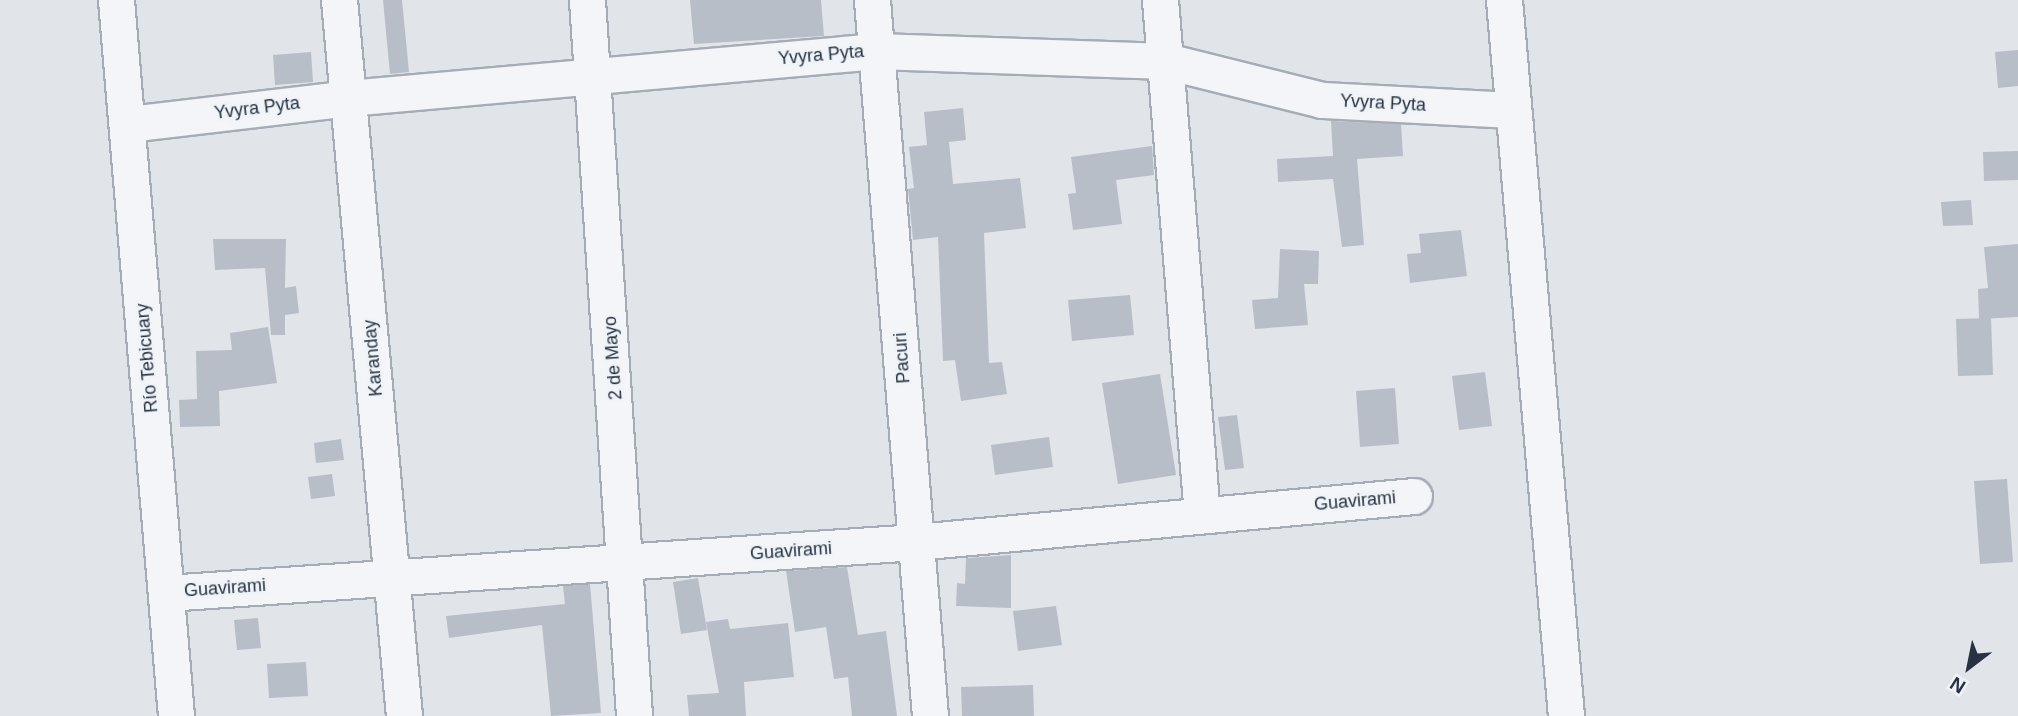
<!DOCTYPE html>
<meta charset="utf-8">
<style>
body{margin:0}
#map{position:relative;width:2018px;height:716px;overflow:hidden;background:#e1e5ea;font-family:Arial,sans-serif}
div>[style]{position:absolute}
.building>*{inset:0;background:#b7bec8}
.roads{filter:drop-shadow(2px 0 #a6acb5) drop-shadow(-2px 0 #a6acb5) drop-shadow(0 2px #a6acb5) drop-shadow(0 -2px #a6acb5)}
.minor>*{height:35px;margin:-17.5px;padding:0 17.5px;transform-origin:17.5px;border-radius:17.5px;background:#f4f5f8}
span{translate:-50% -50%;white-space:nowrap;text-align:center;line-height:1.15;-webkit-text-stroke:6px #f0f4f8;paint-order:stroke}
.street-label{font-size:18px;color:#283243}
.north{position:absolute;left:1934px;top:632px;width:70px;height:70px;-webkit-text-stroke:5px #f0f4f8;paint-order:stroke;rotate:212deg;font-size:19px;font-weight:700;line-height:28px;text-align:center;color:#283243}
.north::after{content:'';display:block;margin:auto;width:24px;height:32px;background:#283243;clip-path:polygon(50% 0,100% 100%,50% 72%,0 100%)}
</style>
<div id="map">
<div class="building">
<i style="clip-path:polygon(383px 0,402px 0,409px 72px,390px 74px)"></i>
<i style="clip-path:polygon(690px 0,821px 0,824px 36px,694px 44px)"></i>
<i style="clip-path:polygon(2018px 50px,2018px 86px,1998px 88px,1995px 52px)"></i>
<i style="clip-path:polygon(311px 52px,313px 82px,275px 85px,273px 55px)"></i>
<i style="clip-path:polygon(963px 108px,966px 140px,949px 142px,953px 184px,1020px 178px,1026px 228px,984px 233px,989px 363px,1002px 362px,1007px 394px,961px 401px,955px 360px,943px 361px,938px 237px,913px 240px,908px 189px,914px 188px,909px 147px,927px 145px,924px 112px)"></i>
<i style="clip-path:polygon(1331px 121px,1401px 124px,1403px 156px,1357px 159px,1364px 245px,1342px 247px,1333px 179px,1278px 182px,1277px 159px,1333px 156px)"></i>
<i style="clip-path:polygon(1152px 146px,1154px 175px,1116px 180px,1122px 224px,1073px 230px,1068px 194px,1076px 193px,1071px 157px)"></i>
<i style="clip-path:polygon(2018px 151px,2018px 180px,1984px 181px,1983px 152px)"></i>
<i style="clip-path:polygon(1971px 200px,1973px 225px,1943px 226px,1941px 202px)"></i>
<i style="clip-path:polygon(1461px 230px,1467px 276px,1410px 283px,1407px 254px,1421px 253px,1419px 234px)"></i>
<i style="clip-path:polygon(213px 239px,286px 239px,285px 288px,296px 286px,299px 313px,285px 315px,285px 335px,271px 335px,265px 268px,215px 270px)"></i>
<i style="clip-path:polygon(2018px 244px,2018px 317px,1979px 319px,1978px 289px,1988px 288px,1984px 247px)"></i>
<i style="clip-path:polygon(1280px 249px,1319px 251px,1318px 284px,1304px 284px,1308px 325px,1255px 329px,1252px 300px,1278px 298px)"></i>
<i style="clip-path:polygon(1130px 295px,1134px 335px,1072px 341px,1068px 300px)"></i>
<i style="clip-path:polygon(1991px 318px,1993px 375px,1958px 376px,1956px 319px)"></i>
<i style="clip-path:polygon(268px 327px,277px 383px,219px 391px,220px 426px,180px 427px,179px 400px,197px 399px,196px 351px,232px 350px,230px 333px)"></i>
<i style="clip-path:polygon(1485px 372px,1492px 426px,1459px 430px,1452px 376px)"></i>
<i style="clip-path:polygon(1160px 374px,1176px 475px,1118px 484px,1102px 383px)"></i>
<i style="clip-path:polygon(1395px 388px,1399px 444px,1360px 447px,1356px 391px)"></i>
<i style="clip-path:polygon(1237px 415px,1244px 468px,1225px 470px,1218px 417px)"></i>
<i style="clip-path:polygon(1049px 437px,1053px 467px,995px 475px,991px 445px)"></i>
<i style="clip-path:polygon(341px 439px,344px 460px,316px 463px,314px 443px)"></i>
<i style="clip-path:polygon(332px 474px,335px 496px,311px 499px,308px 477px)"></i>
<i style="clip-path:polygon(2007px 479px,2013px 562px,1980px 564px,1974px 481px)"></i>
<i style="clip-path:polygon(1011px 555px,1011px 608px,956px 606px,957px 583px,965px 584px,966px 558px)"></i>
<i style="clip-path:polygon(847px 567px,858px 635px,886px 631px,897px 716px,852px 716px,848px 677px,834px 679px,826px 627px,795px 632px,786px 571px)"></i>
<i style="clip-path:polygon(698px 578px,707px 630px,681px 634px,673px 582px)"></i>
<i style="clip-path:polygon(590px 584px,601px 713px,551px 716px,542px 625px,449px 638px,446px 616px,565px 604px,563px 586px)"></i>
<i style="clip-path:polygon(1056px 606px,1062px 645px,1018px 651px,1013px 611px)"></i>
<i style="clip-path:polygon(258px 618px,261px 648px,237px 650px,234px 620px)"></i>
<i style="clip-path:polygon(728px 619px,730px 629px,788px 623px,794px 677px,744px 682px,746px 716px,689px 716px,687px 695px,719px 693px,706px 622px)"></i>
<i style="clip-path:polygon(306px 662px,308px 696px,269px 698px,267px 664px)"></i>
<i style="clip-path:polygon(1033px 685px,1034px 716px,962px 716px,961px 687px)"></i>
</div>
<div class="roads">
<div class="minor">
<i style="left:116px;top:0;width:719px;rotate:85.21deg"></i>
<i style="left:339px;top:0;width:719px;rotate:84.81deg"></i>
<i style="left:587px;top:0;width:718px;rotate:86.24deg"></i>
<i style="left:872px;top:0;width:718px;rotate:85.37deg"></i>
<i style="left:1160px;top:0;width:517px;rotate:85.34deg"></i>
<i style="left:1504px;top:0;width:719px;rotate:85.05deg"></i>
<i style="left:128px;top:124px;width:222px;rotate:-6.7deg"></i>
<i style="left:348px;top:98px;width:531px;rotate:-5.08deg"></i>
<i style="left:877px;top:51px;width:289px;rotate:2deg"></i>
<i style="left:1166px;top:61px;width:161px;rotate:14deg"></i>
<i style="left:1322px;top:100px;width:191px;rotate:3deg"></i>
<i style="left:166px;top:593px;width:752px;rotate:-3.89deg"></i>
<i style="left:916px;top:542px;width:500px;rotate:-5.28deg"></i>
</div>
</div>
<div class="street-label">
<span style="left:821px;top:55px;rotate:-5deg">Yvyra Pyta</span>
<span style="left:1383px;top:103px;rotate:3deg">Yvyra Pyta</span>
<span style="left:257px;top:108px;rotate:-7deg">Yvyra Pyta</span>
<span style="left:147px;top:358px;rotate:-95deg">Río Tebicuary</span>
<span style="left:373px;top:358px;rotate:-95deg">Karanday</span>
<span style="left:613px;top:358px;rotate:-94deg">2 de Mayo</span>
<span style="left:902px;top:358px;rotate:-94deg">Pacuri</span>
<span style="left:1355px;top:501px;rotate:-5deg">Guavirami</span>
<span style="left:791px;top:551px;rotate:-4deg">Guavirami</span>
<span style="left:225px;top:588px;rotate:-4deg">Guavirami</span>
</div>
<div class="north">N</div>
</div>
